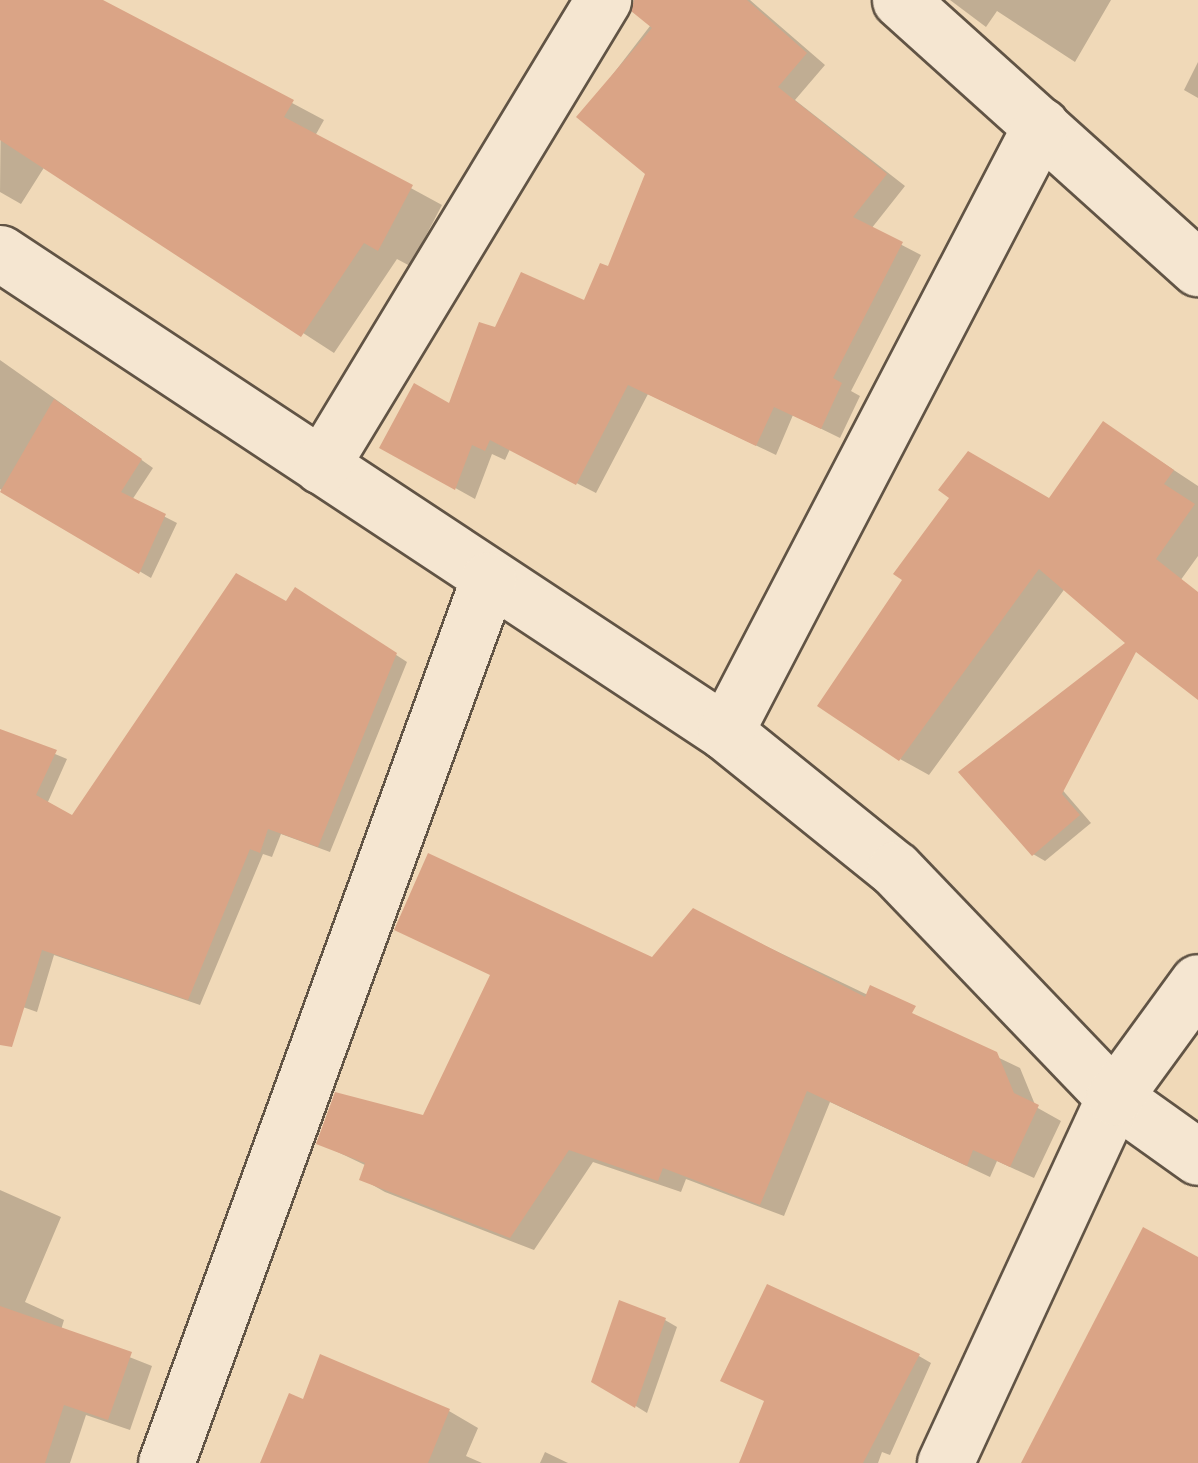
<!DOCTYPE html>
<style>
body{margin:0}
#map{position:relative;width:1198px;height:1463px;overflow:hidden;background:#f0d9b8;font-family:Alegreya,serif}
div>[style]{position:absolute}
.shadow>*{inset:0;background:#0003}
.building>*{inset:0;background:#daa486}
.roads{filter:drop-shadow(2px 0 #615445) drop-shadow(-2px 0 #615445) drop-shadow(0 2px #615445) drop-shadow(0 -2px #615445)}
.minor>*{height:55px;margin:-27.5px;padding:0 27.5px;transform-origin:27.5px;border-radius:27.5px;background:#f5e6d1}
span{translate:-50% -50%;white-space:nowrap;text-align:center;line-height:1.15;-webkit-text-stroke:8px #f5e6d1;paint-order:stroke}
</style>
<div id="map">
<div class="shadow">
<i style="clip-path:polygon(2px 0,98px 0,324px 120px,315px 136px,442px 205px,410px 266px,397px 259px,334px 353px,45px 166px,21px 204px,0 192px)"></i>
<i style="clip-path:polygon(670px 0,750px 0,825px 65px,795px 100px,905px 186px,871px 229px,921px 255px,851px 391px,860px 396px,840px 438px,793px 415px,776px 455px,648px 394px,596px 493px,510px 449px,505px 460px,492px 454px,475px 499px,382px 447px,450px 407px,496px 330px,585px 304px,610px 270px,648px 173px,580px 117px)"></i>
<i style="clip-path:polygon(950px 0,1111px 0,1075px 62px,997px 11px,986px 27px)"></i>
<i style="clip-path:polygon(1198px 62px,1198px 98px,1184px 90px)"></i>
<i style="clip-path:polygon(0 360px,153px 468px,132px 500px,177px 523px,151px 578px,0 489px)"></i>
<i style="clip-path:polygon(1104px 424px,1198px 486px,1198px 556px,1139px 638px,1066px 587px,929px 775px,900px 759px)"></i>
<i style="clip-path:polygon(307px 597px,407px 662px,330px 852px,281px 834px,272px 857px,263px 854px,200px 1005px,54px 955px,37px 1012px,0 999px,0 731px,67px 759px,47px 804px,72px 818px,286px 604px)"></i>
<i style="clip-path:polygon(1053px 779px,1091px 823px,1045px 861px,1033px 854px)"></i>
<i style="clip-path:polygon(693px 911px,1020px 1068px,1036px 1107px,1061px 1121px,1034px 1178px,997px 1161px,990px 1177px,830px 1102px,784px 1216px,686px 1179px,681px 1192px,593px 1162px,534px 1250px,385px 1192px,362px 1179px,367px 1166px,319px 1143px,425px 1118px,653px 960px)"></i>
<i style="clip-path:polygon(0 1190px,61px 1217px,25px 1302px,64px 1320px,61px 1330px,152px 1366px,130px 1430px,86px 1415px,70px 1463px,0 1463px)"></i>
<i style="clip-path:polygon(665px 1320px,677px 1327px,647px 1413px,594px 1380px)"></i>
<i style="clip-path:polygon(919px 1356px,931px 1363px,890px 1455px,882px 1452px,878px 1463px,742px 1463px,767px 1401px)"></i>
<i style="clip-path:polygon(305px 1402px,449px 1411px,478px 1428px,466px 1456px,482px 1463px,262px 1463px)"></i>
<i style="clip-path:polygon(545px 1452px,568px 1463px,540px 1463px)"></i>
</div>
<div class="building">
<i style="clip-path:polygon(0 0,103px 0,294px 100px,284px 117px,413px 185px,378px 251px,364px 243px,301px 337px,0 140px)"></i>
<i style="clip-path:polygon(634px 0,747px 0,807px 53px,778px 87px,887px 174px,853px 217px,903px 242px,833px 378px,842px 383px,821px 429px,774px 407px,756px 446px,628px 385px,576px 485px,490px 440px,485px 451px,472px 445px,455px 490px,379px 448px,414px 383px,449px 403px,479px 322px,495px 327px,521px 272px,584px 300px,600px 263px,608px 266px,645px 174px,576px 117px,652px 28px,631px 11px)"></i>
<i style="clip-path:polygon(54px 399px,142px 459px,121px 492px,166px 514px,139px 574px,0 492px)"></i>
<i style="clip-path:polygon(1103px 421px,1174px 470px,1164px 484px,1195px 504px,1156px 559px,1198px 592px,1198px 700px,1136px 652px,1062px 794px,1080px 815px,1032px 856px,958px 772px,1125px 643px,1039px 569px,899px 761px,817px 706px,902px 580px,893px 574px,949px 498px,938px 490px,968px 451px,1049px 498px)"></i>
<i style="clip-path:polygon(236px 573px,286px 601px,295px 587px,397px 653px,318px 847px,268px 829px,260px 853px,250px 849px,188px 1000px,42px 950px,12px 1047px,0 1045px,0 729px,57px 750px,36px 795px,72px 815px)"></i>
<i style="clip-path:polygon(428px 853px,652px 957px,693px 908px,865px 997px,870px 985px,916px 1006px,912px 1013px,997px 1052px,1014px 1093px,1039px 1105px,1010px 1167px,973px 1150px,967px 1166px,807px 1091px,760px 1205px,663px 1168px,658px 1181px,569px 1150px,510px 1238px,359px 1180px,365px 1163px,316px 1144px,335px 1092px,423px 1115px,490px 975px,394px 930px)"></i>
<i style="clip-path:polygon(1143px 1227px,1198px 1257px,1198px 1463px,1021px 1463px)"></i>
<i style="clip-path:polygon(767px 1284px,920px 1354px,863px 1463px,739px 1463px,764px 1401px,720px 1381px)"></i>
<i style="clip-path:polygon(619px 1300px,666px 1318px,635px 1408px,591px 1382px)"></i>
<i style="clip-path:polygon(0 1306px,132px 1352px,108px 1420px,64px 1405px,45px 1463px,0 1463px)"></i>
<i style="clip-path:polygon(320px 1354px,450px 1409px,428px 1463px,260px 1463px,289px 1393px,303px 1399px)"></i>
</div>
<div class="roads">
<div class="minor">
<i style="left:900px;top:0;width:401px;rotate:42deg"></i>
<i style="left:0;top:253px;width:869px;rotate:33.45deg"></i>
<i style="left:725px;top:732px;width:218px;rotate:38.9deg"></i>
<i style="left:895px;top:869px;width:316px;rotate:46.2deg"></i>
<i style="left:1114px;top:1097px;width:103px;rotate:35.5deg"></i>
<i style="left:321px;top:466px;width:545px;rotate:-58.82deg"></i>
<i style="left:725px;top:732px;width:684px;rotate:-62.5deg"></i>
<i style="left:166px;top:1463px;width:940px;rotate:-69.96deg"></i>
<i style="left:945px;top:1463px;width:403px;rotate:-65.2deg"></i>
<i style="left:1114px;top:1097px;width:142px;rotate:-53.9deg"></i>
</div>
</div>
</div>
